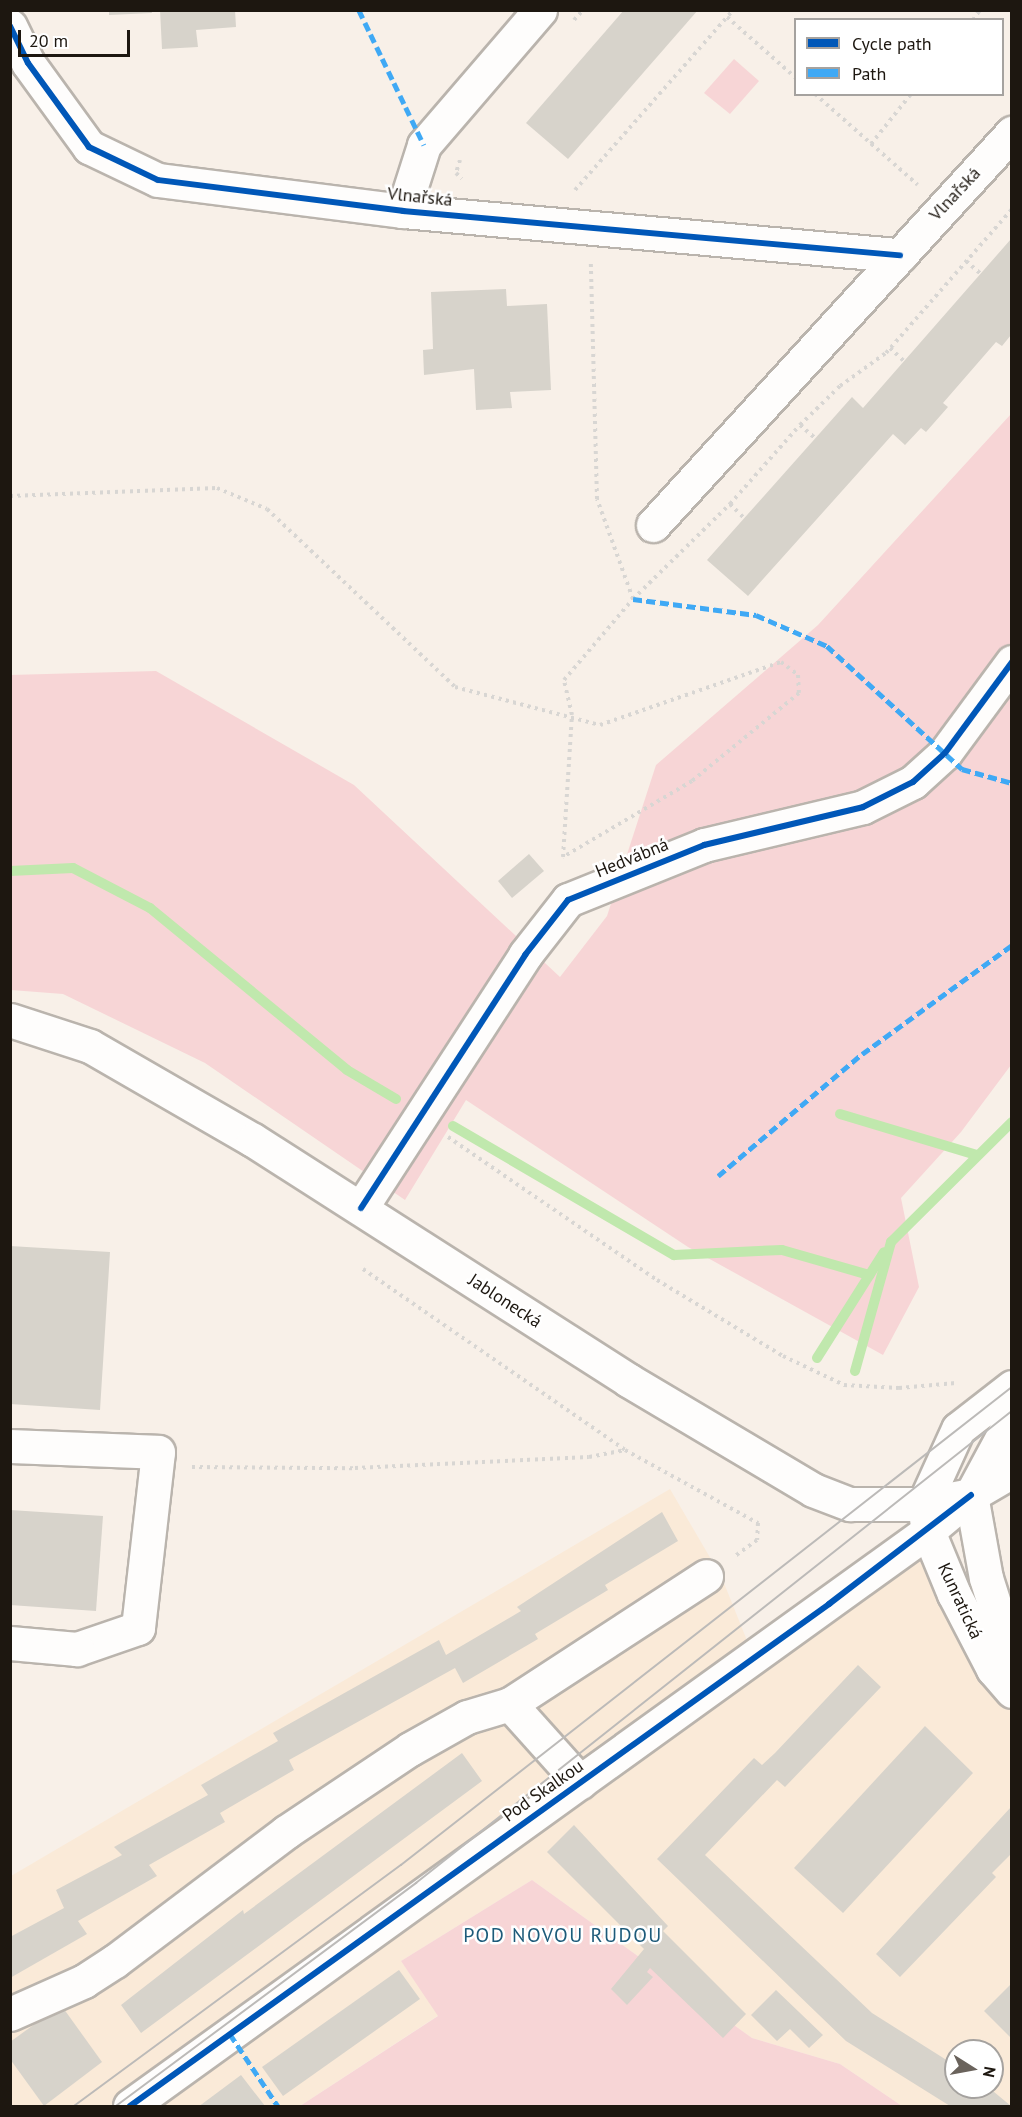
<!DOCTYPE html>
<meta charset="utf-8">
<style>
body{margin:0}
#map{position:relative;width:1022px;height:2117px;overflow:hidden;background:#f8f0e8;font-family:"PT Sans",sans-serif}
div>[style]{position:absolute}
.built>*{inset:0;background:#faead8}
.green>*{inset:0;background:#f7d5d6}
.stream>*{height:10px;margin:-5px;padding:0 5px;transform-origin:5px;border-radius:5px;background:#c0e8ad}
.building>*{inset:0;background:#d7d3cb}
.path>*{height:4px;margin-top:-2px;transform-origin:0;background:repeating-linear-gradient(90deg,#d8d6d3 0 3px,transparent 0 7.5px)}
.roads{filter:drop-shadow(2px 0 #bab4ad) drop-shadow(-2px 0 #bab4ad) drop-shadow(0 2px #bab4ad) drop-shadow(0 -2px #bab4ad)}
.minor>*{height:33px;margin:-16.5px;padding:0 16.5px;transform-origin:16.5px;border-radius:16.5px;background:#fefdfc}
.major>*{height:33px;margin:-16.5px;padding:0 16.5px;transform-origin:16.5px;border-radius:16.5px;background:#fefdfc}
.tram>*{height:1.5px;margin:-0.75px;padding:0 0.75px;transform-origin:0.75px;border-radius:0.75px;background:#bcbab8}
.quiet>*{height:4.5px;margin-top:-2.25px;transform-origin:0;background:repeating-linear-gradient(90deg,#3fa9f5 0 9px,transparent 0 13.5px)}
.cycleway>*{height:6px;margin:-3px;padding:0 3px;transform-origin:3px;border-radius:3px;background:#0057b8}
span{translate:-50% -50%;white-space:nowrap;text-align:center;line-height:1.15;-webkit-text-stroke:5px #fff;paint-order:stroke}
.street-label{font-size:18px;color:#1d1710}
.neighbourhood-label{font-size:20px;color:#1d5b7a;letter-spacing:1.5px}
.frame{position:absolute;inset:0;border:12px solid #1d1710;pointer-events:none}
.legend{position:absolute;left:794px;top:18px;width:210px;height:78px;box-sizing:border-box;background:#fff;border:2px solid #a5a29f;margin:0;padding:8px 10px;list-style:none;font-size:18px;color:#1d1710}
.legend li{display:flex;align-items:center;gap:12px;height:30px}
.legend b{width:30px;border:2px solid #a5a29f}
.north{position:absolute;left:944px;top:2039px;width:60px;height:60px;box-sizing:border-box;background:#fff;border:2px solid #a5a29f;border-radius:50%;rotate:101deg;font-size:16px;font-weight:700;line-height:24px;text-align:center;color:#1d1710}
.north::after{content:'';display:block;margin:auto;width:21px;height:27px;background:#6a635c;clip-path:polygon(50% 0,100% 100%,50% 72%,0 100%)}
.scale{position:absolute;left:18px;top:30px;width:112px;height:27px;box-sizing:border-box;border:3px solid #1d1710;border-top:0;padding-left:8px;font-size:18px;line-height:21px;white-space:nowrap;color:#1d1710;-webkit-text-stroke:4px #fff;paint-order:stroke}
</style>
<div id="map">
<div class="built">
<i style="clip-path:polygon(evenodd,670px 1489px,722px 1578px,754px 1658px,928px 1531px,1011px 1691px,1011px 2106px,902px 2106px,840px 2064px,752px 2038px,532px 1880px,401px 1961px,439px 2015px,300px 2106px,11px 2106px,11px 1876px,670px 1489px,956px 2051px,992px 2051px,992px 2087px,956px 2087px,956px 2051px)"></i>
</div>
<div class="green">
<i style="clip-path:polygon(734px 59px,759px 81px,730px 114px,704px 93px)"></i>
<i style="clip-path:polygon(1011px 414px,1011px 1065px,961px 1132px,901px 1198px,919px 1287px,883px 1355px,688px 1247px,466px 1100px,405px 1200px,205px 1063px,63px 994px,11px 990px,10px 675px,156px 671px,354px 785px,560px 977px,607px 916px,656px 765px,818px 625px)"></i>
<i style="clip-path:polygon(532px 1880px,752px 2038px,840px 2064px,902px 2106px,300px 2106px,438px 2016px,401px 1961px)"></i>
</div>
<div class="stream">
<i style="left:10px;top:871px;width:63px;rotate:-2.7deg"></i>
<i style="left:73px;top:868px;width:87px;rotate:27.5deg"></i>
<i style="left:150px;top:908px;width:255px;rotate:39.4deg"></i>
<i style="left:347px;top:1070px;width:57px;rotate:30.6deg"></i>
<i style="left:840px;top:1114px;width:143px;rotate:16.7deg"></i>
<i style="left:453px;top:1126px;width:256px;rotate:30.3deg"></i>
<i style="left:674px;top:1255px;width:108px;rotate:-2.7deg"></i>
<i style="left:782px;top:1250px;width:91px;rotate:16deg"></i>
<i style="left:817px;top:1358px;width:125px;rotate:-57.7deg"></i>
<i style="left:855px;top:1371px;width:134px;rotate:-74.4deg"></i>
<i style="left:891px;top:1242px;width:170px;rotate:-44.8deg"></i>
</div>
<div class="building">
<i style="clip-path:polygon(109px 10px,151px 10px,152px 13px,109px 15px)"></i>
<i style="clip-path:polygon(160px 10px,235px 10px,236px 27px,196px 30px,198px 47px,162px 49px)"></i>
<i style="clip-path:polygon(624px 10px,698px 10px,568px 159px,526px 123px)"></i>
<i style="clip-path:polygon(1011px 239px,1011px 335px,1002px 346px,996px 342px,943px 403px,948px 407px,926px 432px,921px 428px,905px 445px,893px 434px,748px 596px,707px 560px,852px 397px,863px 408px)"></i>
<i style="clip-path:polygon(506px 289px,507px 306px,547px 304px,551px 390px,510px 392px,512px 408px,476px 410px,474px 369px,424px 375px,423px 350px,433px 349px,431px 292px)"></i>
<i style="clip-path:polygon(529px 854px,544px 871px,512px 898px,498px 881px)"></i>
<i style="clip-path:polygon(10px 1246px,110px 1252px,100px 1410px,10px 1404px)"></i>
<i style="clip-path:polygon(10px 1510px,103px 1516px,96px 1611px,10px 1605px)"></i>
<i style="clip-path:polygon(662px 1512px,678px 1541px,605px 1585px,608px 1590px,535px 1634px,538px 1639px,463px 1683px,455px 1668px,289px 1760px,294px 1770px,220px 1813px,225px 1822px,149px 1865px,157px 1876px,78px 1921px,87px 1934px,10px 1978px,10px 1937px,64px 1908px,56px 1890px,122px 1855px,114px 1847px,208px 1795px,201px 1785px,278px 1741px,273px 1733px,439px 1640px,446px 1655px,521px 1611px,517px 1607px)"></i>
<i style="clip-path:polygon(858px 1665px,881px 1687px,785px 1787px,777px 1780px,705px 1855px,872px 2013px,956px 2066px,956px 2087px,988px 2087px,1011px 2106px,950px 2106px,846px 2041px,657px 1859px,754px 1758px,762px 1765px,775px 1753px)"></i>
<i style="clip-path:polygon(925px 1726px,973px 1773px,843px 1913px,794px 1868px)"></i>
<i style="clip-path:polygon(462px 1753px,482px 1781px,141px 2033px,121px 2005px,243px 1910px,244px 1914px)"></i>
<i style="clip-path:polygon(1011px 1807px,1011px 1854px,992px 1873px,996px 1877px,900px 1977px,876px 1954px)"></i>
<i style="clip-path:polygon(574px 1825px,668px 1926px,663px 1931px,746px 2014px,723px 2038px,650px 1968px,647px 1972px,653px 1977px,627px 2005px,611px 1989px,644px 1949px,547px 1852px)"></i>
<i style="clip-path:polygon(399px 1970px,420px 1999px,283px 2096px,262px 2067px)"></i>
<i style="clip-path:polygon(1011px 1984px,1011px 2038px,984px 2011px)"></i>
<i style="clip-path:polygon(776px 1990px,823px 2035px,809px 2048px,790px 2029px,777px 2041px,751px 2015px)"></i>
<i style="clip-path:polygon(61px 2005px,102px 2062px,44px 2106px,10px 2059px,10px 2042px)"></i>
<i style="clip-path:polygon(241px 2075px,265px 2106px,199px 2106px,202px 2104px)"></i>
</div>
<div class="path">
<i style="left:727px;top:17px;width:92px;rotate:41.5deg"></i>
<i style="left:574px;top:20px;width:13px;rotate:-48deg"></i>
<i style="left:973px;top:20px;width:12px;rotate:-55deg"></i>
<i style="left:815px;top:94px;width:137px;rotate:41.5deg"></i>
<i style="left:871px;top:144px;width:64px;rotate:-51.3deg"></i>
<i style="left:460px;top:160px;width:14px;rotate:107deg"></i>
<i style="left:456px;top:173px;width:8px;rotate:45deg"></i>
<i style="left:575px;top:190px;width:240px;rotate:-48.7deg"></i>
<i style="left:966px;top:261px;width:20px;rotate:41deg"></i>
<i style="left:890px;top:348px;width:19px;rotate:43deg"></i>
<i style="left:800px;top:425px;width:20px;rotate:41deg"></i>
<i style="left:10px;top:496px;width:207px;rotate:-2.2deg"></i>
<i style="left:217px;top:488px;width:54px;rotate:22.8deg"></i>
<i style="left:267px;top:509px;width:259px;rotate:43.4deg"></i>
<i style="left:455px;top:687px;width:150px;rotate:14.7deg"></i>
<i style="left:600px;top:725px;width:192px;rotate:-19.2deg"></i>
<i style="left:781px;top:662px;width:21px;rotate:37deg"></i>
<i style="left:798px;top:675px;width:18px;rotate:87deg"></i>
<i style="left:799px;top:693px;width:139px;rotate:140.6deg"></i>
<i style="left:692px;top:781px;width:150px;rotate:149.5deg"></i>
<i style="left:730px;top:504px;width:20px;rotate:45deg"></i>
<i style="left:633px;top:599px;width:136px;rotate:-44.4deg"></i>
<i style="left:730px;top:504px;width:106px;rotate:-48.5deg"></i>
<i style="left:800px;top:425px;width:56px;rotate:-44.3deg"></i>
<i style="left:840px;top:386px;width:57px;rotate:-35.7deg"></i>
<i style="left:886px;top:353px;width:191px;rotate:-48.8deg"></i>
<i style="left:563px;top:857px;width:142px;rotate:-86.4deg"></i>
<i style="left:572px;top:715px;width:36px;rotate:-103deg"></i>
<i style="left:564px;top:680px;width:106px;rotate:-49.6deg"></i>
<i style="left:633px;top:599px;width:106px;rotate:-109.8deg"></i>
<i style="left:597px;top:499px;width:237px;rotate:-91.5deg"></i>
<i style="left:448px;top:1137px;width:253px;rotate:34.4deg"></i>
<i style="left:657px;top:1280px;width:147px;rotate:31.1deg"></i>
<i style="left:783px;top:1356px;width:68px;rotate:25.4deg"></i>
<i style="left:844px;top:1385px;width:55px;rotate:3.1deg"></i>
<i style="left:899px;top:1388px;width:57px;rotate:-5deg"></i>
<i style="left:363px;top:1269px;width:318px;rotate:34.6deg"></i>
<i style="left:625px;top:1450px;width:152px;rotate:28.8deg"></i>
<i style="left:758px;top:1523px;width:17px;rotate:93deg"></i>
<i style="left:757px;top:1540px;width:29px;rotate:144deg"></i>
<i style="left:192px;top:1467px;width:163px;rotate:0.4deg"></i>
<i style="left:355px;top:1468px;width:234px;rotate:-2.7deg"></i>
<i style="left:589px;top:1457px;width:37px;rotate:-11deg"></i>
</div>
<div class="roads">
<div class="minor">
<i style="left:10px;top:26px;width:41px;rotate:64.1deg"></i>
<i style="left:28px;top:63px;width:104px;rotate:54deg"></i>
<i style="left:89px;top:147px;width:76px;rotate:25.6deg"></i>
<i style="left:158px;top:180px;width:247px;rotate:7.2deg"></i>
<i style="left:403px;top:211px;width:499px;rotate:5.1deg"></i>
<i style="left:403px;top:211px;width:69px;rotate:-72.3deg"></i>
<i style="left:424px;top:145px;width:178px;rotate:-49.3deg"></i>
<i style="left:653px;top:525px;width:532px;rotate:-47.52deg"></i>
<i style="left:361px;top:1208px;width:302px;rotate:-57deg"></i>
<i style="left:525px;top:955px;width:70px;rotate:-52deg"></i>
<i style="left:568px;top:900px;width:147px;rotate:-22deg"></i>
<i style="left:704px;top:845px;width:163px;rotate:-13.4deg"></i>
<i style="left:863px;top:807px;width:56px;rotate:-26.6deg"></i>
<i style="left:913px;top:782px;width:43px;rotate:-42.2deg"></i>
<i style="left:945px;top:753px;width:113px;rotate:-53.6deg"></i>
<i style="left:1012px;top:1387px;width:68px;rotate:142.1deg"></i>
<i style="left:958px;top:1429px;width:82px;rotate:114.4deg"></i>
<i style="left:924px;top:1504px;width:27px;rotate:82deg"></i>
<i style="left:928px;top:1531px;width:68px;rotate:67.6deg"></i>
<i style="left:954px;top:1594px;width:85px;rotate:62.5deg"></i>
<i style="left:993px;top:1669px;width:29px;rotate:49deg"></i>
<i style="left:10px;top:1446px;width:148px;rotate:2.3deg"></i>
<i style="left:158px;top:1452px;width:177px;rotate:96.5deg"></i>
<i style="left:138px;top:1628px;width:65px;rotate:161deg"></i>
<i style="left:77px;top:1649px;width:67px;rotate:-174.9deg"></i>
<i style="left:971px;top:1495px;width:84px;rotate:79.8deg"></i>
<i style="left:986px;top:1578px;width:86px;rotate:72.4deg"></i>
<i style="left:510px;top:1704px;width:105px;rotate:48.1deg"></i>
<i style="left:10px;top:2014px;width:81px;rotate:-24deg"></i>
<i style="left:84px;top:1981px;width:37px;rotate:-33deg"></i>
<i style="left:115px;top:1961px;width:214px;rotate:-37deg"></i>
<i style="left:286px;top:1832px;width:149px;rotate:-33.8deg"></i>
<i style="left:410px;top:1749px;width:65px;rotate:-29.3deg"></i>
<i style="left:467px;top:1717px;width:45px;rotate:-16.8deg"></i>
<i style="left:510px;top:1704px;width:234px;rotate:-33.1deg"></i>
<i style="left:130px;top:2106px;width:984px;rotate:-35.77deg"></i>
<i style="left:928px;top:1531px;width:56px;rotate:-39.9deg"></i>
<i style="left:971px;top:1495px;width:86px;rotate:-61.7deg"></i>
</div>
<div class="major">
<i style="left:10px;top:1020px;width:84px;rotate:18deg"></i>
<i style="left:90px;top:1046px;width:188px;rotate:30deg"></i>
<i style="left:253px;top:1140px;width:445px;rotate:32.6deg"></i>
<i style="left:628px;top:1380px;width:215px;rotate:30.7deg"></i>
<i style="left:813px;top:1490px;width:40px;rotate:21deg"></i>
<i style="left:850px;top:1504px;width:74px"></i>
<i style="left:924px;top:1504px;width:48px;rotate:-10.8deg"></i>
<i style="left:971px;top:1495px;width:48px;rotate:-30.3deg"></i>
</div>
</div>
<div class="tram">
<i style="left:74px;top:2106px;width:406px;rotate:-36.4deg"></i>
<i style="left:401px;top:1865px;width:776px;rotate:-38.04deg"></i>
<i style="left:116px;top:2106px;width:374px;rotate:-36.6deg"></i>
<i style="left:416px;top:1883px;width:760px;rotate:-38.38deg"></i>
</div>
<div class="quiet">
<i style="left:359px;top:10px;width:150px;rotate:64.3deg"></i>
<i style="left:633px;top:599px;width:124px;rotate:7.4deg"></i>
<i style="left:756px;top:615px;width:77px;rotate:23.6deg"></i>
<i style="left:827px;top:646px;width:183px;rotate:42.3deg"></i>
<i style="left:962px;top:769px;width:52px;rotate:15.6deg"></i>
<i style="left:718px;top:1176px;width:189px;rotate:-40.3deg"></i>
<i style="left:862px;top:1054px;width:185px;rotate:-36deg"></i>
<i style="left:230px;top:2034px;width:87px;rotate:56.3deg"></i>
</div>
<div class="cycleway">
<i style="left:10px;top:26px;width:41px;rotate:64.1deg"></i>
<i style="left:28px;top:63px;width:104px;rotate:54deg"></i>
<i style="left:89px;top:147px;width:76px;rotate:25.6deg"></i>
<i style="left:158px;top:180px;width:247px;rotate:7.2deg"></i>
<i style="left:403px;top:211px;width:499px;rotate:5.1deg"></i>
<i style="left:361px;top:1208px;width:302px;rotate:-57deg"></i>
<i style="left:525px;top:955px;width:70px;rotate:-52deg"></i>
<i style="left:568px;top:900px;width:147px;rotate:-22deg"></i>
<i style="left:704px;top:845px;width:163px;rotate:-13.4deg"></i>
<i style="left:863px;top:807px;width:56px;rotate:-26.6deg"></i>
<i style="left:913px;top:782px;width:43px;rotate:-42.2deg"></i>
<i style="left:945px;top:753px;width:113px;rotate:-53.6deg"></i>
<i style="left:130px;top:2106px;width:861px;rotate:-35.68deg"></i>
<i style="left:829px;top:1604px;width:179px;rotate:-37.5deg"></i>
</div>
<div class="street-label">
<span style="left:955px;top:194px;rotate:-47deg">Vlnařská</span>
<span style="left:420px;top:197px;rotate:6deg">Vlnařská</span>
<span style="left:632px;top:858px;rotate:-22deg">Hedvábná</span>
<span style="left:505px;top:1301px;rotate:33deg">Jablonecká</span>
<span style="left:960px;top:1601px;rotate:65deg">Kunratická</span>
<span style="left:543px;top:1791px;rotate:-35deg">Pod Skalkou</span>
</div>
<div class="neighbourhood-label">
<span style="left:563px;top:1935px">POD NOVOU RUDOU</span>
</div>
<div class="frame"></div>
<ul class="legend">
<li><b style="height:8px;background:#0057b8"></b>Cycle path</li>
<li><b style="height:8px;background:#3fa9f5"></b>Path</li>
</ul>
<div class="north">N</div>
<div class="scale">20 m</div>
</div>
